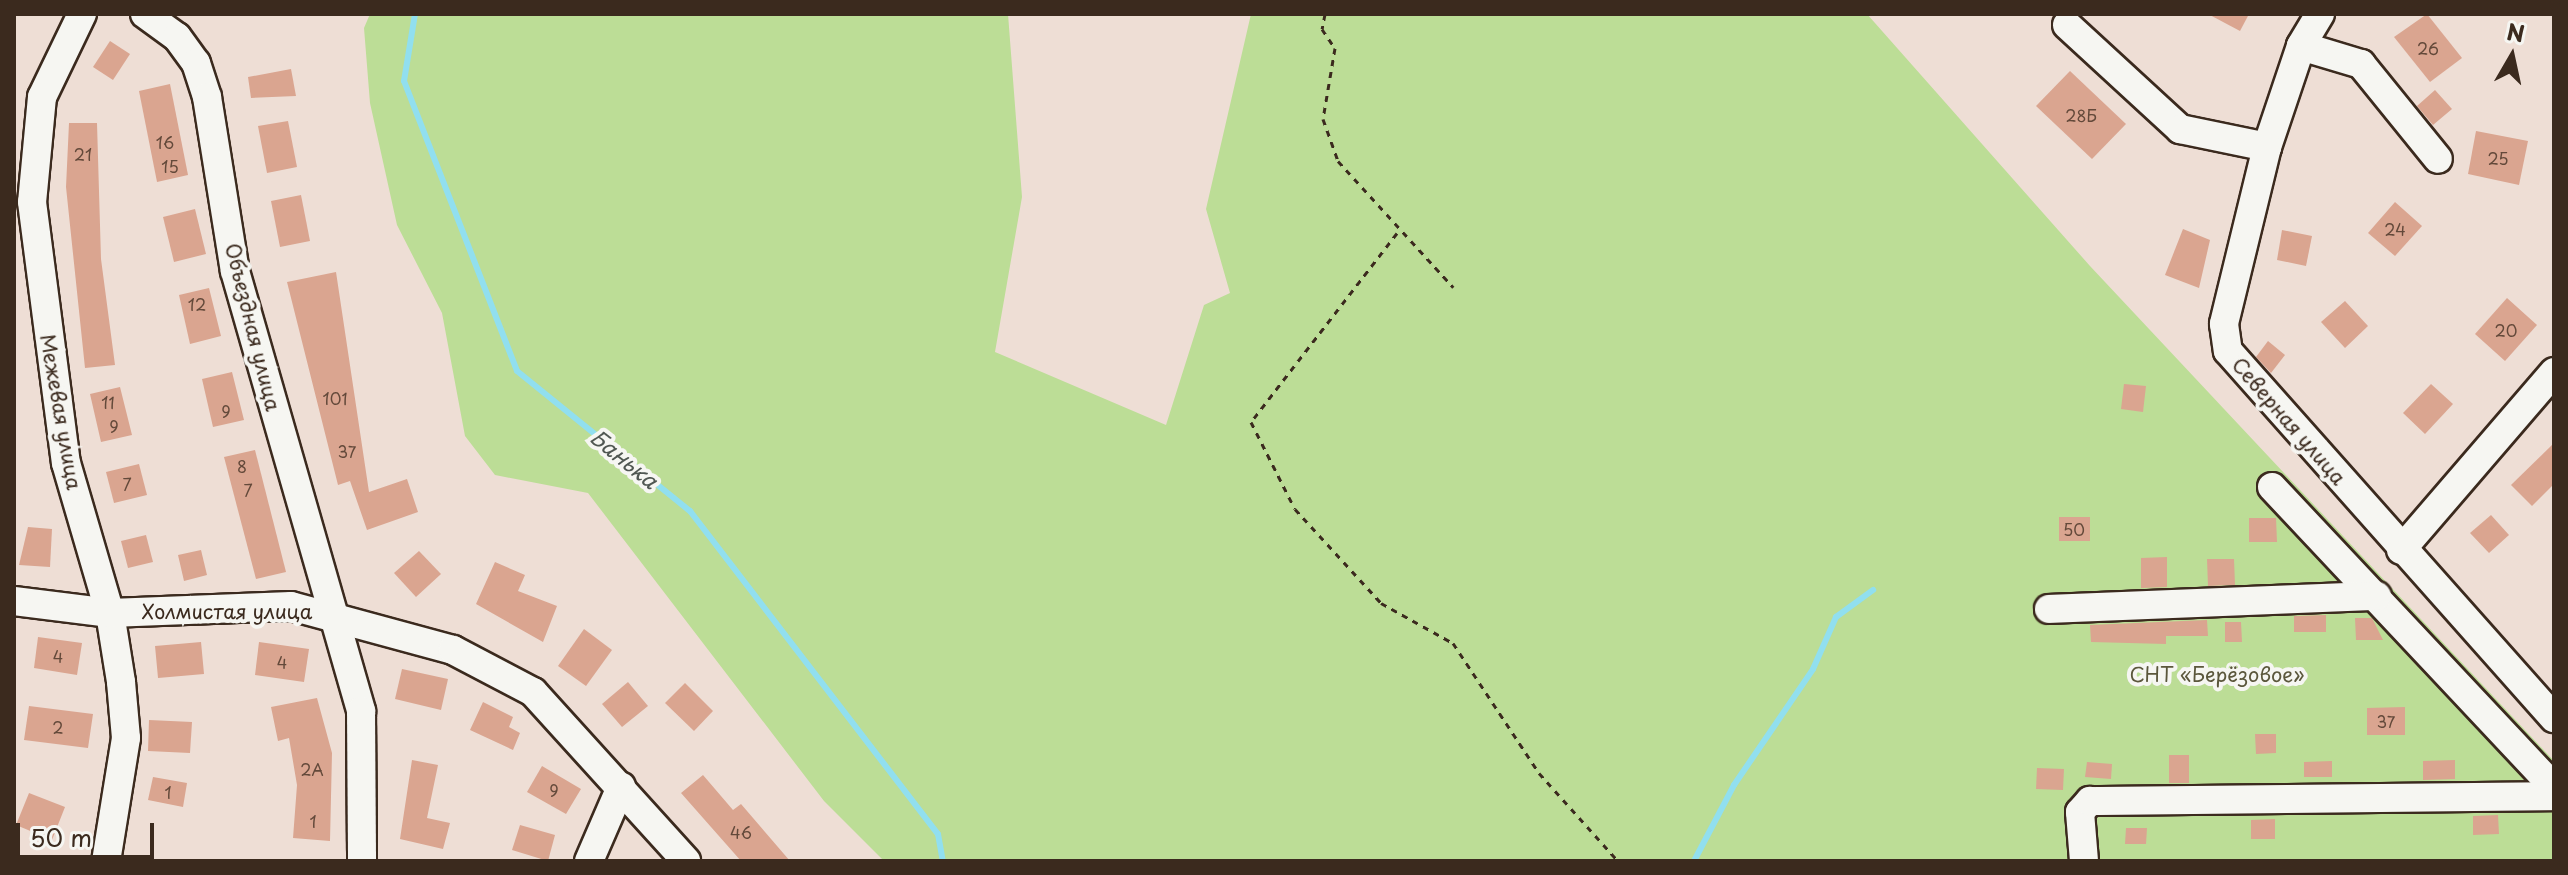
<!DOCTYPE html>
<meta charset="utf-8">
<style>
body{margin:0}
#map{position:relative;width:2568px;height:875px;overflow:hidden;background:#eeded5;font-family:"Playpen Sans",sans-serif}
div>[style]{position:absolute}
.green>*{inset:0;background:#bcdd96}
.stream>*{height:6px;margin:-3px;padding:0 3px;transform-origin:3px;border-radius:3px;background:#91dfef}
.building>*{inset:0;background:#daa590}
.path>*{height:3px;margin-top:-1.5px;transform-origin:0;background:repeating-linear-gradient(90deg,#3b2a1e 0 6px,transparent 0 12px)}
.roads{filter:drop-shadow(2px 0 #3b2a1e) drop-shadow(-2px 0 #3b2a1e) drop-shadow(0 2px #3b2a1e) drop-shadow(0 -2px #3b2a1e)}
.minor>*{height:28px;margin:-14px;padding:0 14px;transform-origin:14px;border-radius:14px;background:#f6f6f2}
span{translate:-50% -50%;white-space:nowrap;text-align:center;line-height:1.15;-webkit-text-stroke:8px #f6f6f2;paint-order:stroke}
.number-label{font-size:16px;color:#63493a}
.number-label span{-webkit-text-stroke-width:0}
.street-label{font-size:20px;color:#3b2a1e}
.park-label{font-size:20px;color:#5b573c}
.water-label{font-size:22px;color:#505752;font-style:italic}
.frame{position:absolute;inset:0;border:16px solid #3b2a1e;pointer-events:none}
.north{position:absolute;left:2472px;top:16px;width:80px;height:80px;-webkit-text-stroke:6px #f6f6f2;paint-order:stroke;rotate:9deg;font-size:22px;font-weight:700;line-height:32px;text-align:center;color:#3b2a1e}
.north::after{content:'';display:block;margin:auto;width:28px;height:36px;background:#3b2a1e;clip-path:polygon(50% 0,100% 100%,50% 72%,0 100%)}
.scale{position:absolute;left:16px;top:823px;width:138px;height:36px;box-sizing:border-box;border:4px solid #3b2a1e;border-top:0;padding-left:10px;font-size:24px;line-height:28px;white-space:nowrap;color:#3b2a1e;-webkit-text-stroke:6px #f6f6f2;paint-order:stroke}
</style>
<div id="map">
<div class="green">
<i style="clip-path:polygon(370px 14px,1008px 14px,1022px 197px,995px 352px,1166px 425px,1204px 305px,1230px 293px,1206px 209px,1251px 14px,1867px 14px,2090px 266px,2554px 761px,2554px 861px,884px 861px,824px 801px,588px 493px,495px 475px,465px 436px,442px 313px,397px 225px,370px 103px,364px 28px)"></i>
</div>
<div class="stream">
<i style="left:415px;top:14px;width:68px;rotate:99.3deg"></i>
<i style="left:404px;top:81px;width:311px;rotate:68.7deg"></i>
<i style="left:517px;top:371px;width:223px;rotate:39deg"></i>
<i style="left:690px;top:511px;width:407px;rotate:52.5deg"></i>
<i style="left:938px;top:834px;width:27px;rotate:80deg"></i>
<i style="left:1694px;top:861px;width:86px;rotate:-62.2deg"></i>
<i style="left:1734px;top:785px;width:140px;rotate:-55.7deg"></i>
<i style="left:1813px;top:669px;width:57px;rotate:-66.1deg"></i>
<i style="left:1836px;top:617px;width:46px;rotate:-36.1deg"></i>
</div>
<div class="building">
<i style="clip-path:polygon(2208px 14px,2249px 14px,2240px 31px)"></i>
<i style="clip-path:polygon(2427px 14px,2462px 58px,2430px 82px,2394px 37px)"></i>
<i style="clip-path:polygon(110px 41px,130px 54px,113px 80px,93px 67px)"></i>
<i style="clip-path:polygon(291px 69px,296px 96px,251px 98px,248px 77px)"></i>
<i style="clip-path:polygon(2070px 71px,2126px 124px,2092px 159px,2036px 106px)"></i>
<i style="clip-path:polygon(170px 84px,188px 175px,157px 182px,139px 91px)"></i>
<i style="clip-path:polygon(2435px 90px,2452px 109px,2433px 125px,2417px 106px)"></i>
<i style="clip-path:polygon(288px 121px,297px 167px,267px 173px,258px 126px)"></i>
<i style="clip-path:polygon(69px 123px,97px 123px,101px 259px,115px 365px,85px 368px,66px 187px)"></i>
<i style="clip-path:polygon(2476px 131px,2528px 141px,2519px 185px,2468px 174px)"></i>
<i style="clip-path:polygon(301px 195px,310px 241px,280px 247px,271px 201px)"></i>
<i style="clip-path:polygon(2395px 202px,2422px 226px,2395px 256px,2368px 233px)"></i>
<i style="clip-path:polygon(195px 209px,206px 254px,174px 262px,163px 217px)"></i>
<i style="clip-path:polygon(2183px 229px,2210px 240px,2199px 288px,2165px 275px)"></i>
<i style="clip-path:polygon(2282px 230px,2312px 236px,2306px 266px,2277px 260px)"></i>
<i style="clip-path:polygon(336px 272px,369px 492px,407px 479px,418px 512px,367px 530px,350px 481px,338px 485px,287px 282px)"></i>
<i style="clip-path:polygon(209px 288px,221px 336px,190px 344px,179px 295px)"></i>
<i style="clip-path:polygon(2507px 298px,2537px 325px,2505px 361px,2475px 334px)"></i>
<i style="clip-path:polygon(2345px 301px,2368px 326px,2345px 348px,2321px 322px)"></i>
<i style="clip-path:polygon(2268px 341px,2285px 355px,2271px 373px,2256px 357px)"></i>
<i style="clip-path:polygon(232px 372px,244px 420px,213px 427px,202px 379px)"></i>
<i style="clip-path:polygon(2124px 384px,2146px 386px,2143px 412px,2121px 409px)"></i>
<i style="clip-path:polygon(2431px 384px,2453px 404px,2425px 434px,2403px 413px)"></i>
<i style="clip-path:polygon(120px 387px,132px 435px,101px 442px,90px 394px)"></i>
<i style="clip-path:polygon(2554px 443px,2554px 484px,2532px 506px,2511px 485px)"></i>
<i style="clip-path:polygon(255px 450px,286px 572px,256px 579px,224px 457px)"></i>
<i style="clip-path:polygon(139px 464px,147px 495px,114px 503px,106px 472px)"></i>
<i style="clip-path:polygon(2491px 515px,2509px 535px,2489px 553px,2470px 533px)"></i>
<i style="clip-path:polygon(2059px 517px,2090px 517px,2090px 541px,2059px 541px)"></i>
<i style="clip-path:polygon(2249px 518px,2276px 518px,2277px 542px,2249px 542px)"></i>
<i style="clip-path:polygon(28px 527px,52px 529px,50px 567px,19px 565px)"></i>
<i style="clip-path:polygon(146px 535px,153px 562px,128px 568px,121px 541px)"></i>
<i style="clip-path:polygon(201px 550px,207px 575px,184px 581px,178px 555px)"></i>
<i style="clip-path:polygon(419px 551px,441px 574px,416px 597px,394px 573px)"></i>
<i style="clip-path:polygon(2167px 557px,2167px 587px,2141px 588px,2141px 558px)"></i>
<i style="clip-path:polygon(2207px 559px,2234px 559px,2235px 585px,2208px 586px)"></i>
<i style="clip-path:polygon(495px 562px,525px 575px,518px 591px,557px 606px,543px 642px,476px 604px)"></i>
<i style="clip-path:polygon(2326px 615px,2326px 632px,2294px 632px,2294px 616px)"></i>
<i style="clip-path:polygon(2355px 618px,2372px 618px,2383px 640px,2356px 640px)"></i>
<i style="clip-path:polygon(2207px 620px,2208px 636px,2166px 636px,2166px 644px,2091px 642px,2090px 625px)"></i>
<i style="clip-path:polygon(2225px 622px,2241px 622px,2242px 642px,2225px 642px)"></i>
<i style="clip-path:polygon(584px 629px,612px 650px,586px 686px,558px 666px)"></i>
<i style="clip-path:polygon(38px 637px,82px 643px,77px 675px,34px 668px)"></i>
<i style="clip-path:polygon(201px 642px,204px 674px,158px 678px,155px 646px)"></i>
<i style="clip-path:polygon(259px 642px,309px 649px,304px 682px,255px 675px)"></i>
<i style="clip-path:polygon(402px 669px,448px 679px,441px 710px,395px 699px)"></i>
<i style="clip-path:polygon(628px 682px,648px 706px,622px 727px,602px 704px)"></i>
<i style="clip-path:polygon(685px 683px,713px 711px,694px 731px,665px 703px)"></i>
<i style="clip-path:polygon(317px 698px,332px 753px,330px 841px,293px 838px,297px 785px,289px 738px,278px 741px,271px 707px)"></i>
<i style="clip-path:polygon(483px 702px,513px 717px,509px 727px,520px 733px,513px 750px,470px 730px)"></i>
<i style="clip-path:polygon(29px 706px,93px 714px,88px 748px,24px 740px)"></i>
<i style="clip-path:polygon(2405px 707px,2405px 735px,2367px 735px,2367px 708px)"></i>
<i style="clip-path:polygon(149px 720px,192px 722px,190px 753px,148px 751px)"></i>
<i style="clip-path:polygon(2255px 734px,2276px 734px,2276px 753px,2256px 754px)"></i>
<i style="clip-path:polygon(2169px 755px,2189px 755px,2189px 783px,2169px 783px)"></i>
<i style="clip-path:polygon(412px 760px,438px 765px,427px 818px,450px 823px,443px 849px,400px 839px)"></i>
<i style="clip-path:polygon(2455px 760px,2455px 779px,2423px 780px,2423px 761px)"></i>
<i style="clip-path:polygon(2332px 761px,2332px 777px,2304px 777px,2304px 762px)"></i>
<i style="clip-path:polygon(2087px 762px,2112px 764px,2111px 779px,2085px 777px)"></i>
<i style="clip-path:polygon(542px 766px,581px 789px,566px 814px,527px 792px)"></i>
<i style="clip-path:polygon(2037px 768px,2064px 769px,2063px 790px,2036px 789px)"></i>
<i style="clip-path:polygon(703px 775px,733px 810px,741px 804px,790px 861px,741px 861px,681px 793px)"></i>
<i style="clip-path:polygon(153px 777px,187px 783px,183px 807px,148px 800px)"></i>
<i style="clip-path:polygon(29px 793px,65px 807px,52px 840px,16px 825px)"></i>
<i style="clip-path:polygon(2498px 815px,2499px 834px,2473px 835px,2473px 816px)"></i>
<i style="clip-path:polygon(2275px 819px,2275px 839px,2251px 839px,2251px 820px)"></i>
<i style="clip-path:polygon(520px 825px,555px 835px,548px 861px,512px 850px)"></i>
<i style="clip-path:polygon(2126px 828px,2147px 828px,2146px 844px,2125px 844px)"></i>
</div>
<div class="path">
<i style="left:1325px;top:14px;width:15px;rotate:101deg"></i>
<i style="left:1322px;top:29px;width:23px;rotate:56deg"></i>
<i style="left:1335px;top:48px;width:72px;rotate:99.6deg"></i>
<i style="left:1323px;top:119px;width:45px;rotate:70.3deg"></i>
<i style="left:1338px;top:161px;width:171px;rotate:47.6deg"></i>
<i style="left:1397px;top:233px;width:239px;rotate:127.7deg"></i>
<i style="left:1251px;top:422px;width:97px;rotate:63.2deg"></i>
<i style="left:1295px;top:509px;width:127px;rotate:47.5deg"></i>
<i style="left:1381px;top:603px;width:82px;rotate:29.1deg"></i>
<i style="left:1453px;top:643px;width:156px;rotate:56.5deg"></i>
<i style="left:1539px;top:773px;width:118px;rotate:48.1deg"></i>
</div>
<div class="roads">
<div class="minor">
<i style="left:82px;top:14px;width:92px;rotate:115.7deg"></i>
<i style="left:42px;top:97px;width:105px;rotate:95.4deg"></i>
<i style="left:32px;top:202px;width:263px;rotate:82.6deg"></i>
<i style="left:66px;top:463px;width:156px;rotate:73.7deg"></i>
<i style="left:110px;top:613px;width:70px;rotate:80.9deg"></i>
<i style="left:121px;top:682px;width:56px;rotate:84.9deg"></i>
<i style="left:126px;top:738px;width:125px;rotate:99.2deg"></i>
<i style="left:145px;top:14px;width:39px;rotate:36deg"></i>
<i style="left:177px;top:37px;width:32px;rotate:54deg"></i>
<i style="left:196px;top:63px;width:36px;rotate:72deg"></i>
<i style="left:207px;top:97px;width:176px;rotate:80.9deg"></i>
<i style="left:235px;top:271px;width:458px;rotate:74deg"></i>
<i style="left:361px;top:711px;width:150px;rotate:89.6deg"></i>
<i style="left:2320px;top:14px;width:37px;rotate:121deg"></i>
<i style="left:2301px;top:46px;width:107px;rotate:108.6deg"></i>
<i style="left:2267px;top:147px;width:182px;rotate:103.7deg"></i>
<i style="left:2224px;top:324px;width:27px;rotate:82deg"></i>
<i style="left:2228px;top:351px;width:491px;rotate:48.4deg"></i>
<i style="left:2067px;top:25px;width:154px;rotate:42.6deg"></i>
<i style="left:2180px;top:129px;width:89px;rotate:11.7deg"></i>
<i style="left:2301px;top:46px;width:63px;rotate:16.7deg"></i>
<i style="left:2361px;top:64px;width:122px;rotate:51deg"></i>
<i style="left:2272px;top:487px;width:412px;rotate:46.8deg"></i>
<i style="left:2401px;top:550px;width:235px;rotate:-49.3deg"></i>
<i style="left:14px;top:601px;width:97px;rotate:7.1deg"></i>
<i style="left:110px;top:613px;width:181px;rotate:-2.2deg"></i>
<i style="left:291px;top:606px;width:168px;rotate:15.2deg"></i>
<i style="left:453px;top:650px;width:90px;rotate:27.7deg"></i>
<i style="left:533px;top:692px;width:228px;rotate:47.8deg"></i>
<i style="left:2049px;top:609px;width:328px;rotate:-2.3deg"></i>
<i style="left:589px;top:861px;width:81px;rotate:-66.6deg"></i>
<i style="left:2084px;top:861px;width:49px;rotate:-94.7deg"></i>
<i style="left:2080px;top:812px;width:15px;rotate:-48deg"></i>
<i style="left:2090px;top:801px;width:464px;rotate:-0.6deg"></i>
</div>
</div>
<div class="number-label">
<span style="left:2428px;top:48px">26</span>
<span style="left:2081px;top:115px">28Б</span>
<span style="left:165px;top:142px">16</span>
<span style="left:83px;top:154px">21</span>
<span style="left:2498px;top:158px">25</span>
<span style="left:170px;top:166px">15</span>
<span style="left:2395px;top:229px">24</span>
<span style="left:197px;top:304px">12</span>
<span style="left:2506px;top:330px">20</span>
<span style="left:335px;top:398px">101</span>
<span style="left:108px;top:402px">11</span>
<span style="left:226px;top:411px">9</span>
<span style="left:114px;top:426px">9</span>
<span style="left:347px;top:451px">37</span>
<span style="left:242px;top:466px">8</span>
<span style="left:127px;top:484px">7</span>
<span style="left:248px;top:490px">7</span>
<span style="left:2074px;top:529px">50</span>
<span style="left:58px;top:656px">4</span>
<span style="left:282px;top:662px">4</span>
<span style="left:2386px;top:721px">37</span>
<span style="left:58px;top:727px">2</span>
<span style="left:312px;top:769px">2А</span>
<span style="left:554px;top:790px">9</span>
<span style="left:168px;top:792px">1</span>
<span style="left:313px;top:821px">1</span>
<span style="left:741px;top:832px">46</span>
</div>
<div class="street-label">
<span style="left:253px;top:327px;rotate:76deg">Объездная улица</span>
<span style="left:61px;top:412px;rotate:80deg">Межевая улица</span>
<span style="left:2289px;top:421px;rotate:49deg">Северная улица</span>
<span style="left:227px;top:611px">Холмистая улица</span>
</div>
<div class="park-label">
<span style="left:2217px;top:674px">СНТ «Берёзовое»</span>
</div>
<div class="water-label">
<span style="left:625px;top:458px;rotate:39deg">Банька</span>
</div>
<div class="frame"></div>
<div class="north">N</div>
<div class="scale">50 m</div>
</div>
